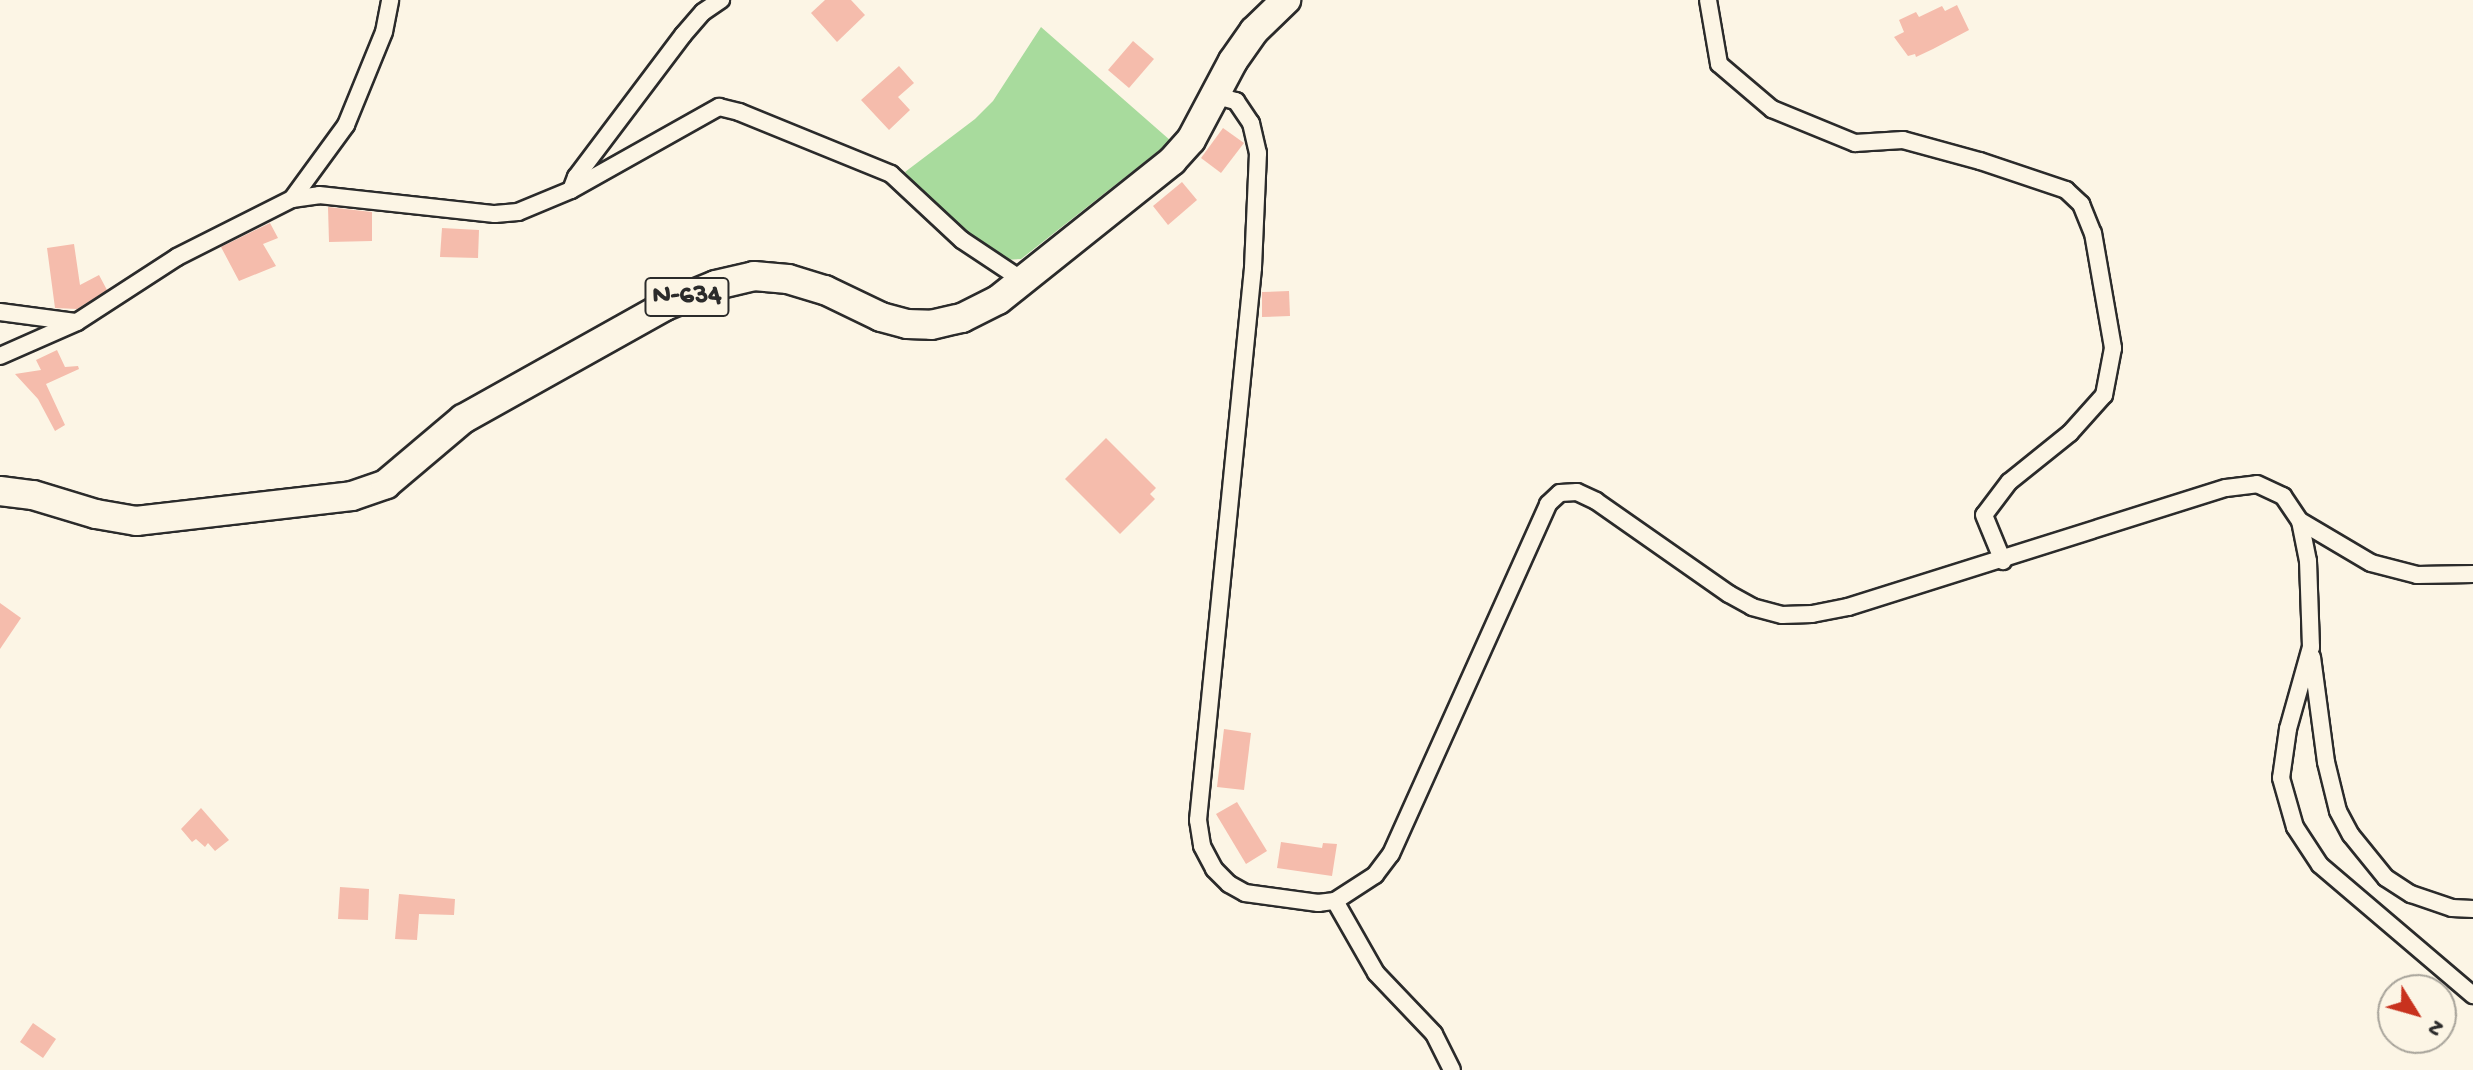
<!DOCTYPE html>
<style>
body{margin:0}
#map{position:relative;width:2473px;height:1070px;overflow:hidden;background:#fcf5e5;font-family:"Gochi Hand",sans-serif}
div>[style]{position:absolute}
.green>*{inset:0;background:#a8db9d}
.building>*{inset:0;background:#f5bcac}
.roads{filter:drop-shadow(2px 0 #2b2b2b) drop-shadow(-2px 0 #2b2b2b) drop-shadow(0 2px #2b2b2b) drop-shadow(0 -2px #2b2b2b)}
.street>*{height:16px;margin:-8px;padding:0 8px;transform-origin:8px;border-radius:8px;background:#fcf5e5}
.highway>*{height:28px;margin:-14px;padding:0 14px;transform-origin:14px;border-radius:14px;background:#fcf5e5}
span{translate:-50% -50%;white-space:nowrap;text-align:center;line-height:1.15;-webkit-text-stroke:8px #fcf5e5;paint-order:stroke}
.shield-label span{padding:2px 6px;background:#fcf5e5;border:2px solid;border-radius:6px;-webkit-text-stroke-width:0}
.shield-label{font-size:28px;color:#2b2b2b;font-weight:700}
.north{position:absolute;left:2377px;top:974px;width:80px;height:80px;box-sizing:border-box;background:#fcf5e5;border:2px solid #a8a49b;border-radius:50%;rotate:127deg;font-size:22px;font-weight:700;line-height:32px;text-align:center;color:#2b2b2b}
.north::after{content:'';display:block;margin:auto;width:28px;height:36px;background:#c8321e;clip-path:polygon(50% 0,100% 100%,50% 72%,0 100%)}
</style>
<div id="map">
<div class="green">
<i style="clip-path:polygon(1041px 27px,1171px 141px,1021px 259px,1003px 260px,955px 227px,905px 172px,975px 119px,993px 101px)"></i>
</div>
<div class="building">
<i style="clip-path:polygon(825px 0,851px 0,865px 15px,837px 42px,811px 13px)"></i>
<i style="clip-path:polygon(1957px 5px,1969px 30px,1933px 49px,1916px 57px,1915px 54px,1908px 56px,1894px 37px,1904px 32px,1899px 20px,1916px 12px,1919px 17px,1942px 6px,1945px 11px)"></i>
<i style="clip-path:polygon(1133px 41px,1154px 59px,1129px 88px,1108px 70px)"></i>
<i style="clip-path:polygon(899px 66px,914px 83px,898px 97px,910px 110px,889px 130px,861px 100px)"></i>
<i style="clip-path:polygon(1223px 128px,1244px 143px,1221px 173px,1201px 158px)"></i>
<i style="clip-path:polygon(1182px 182px,1197px 200px,1168px 225px,1153px 206px)"></i>
<i style="clip-path:polygon(328px 207px,372px 212px,372px 241px,329px 242px)"></i>
<i style="clip-path:polygon(270px 223px,278px 238px,263px 244px,276px 266px,239px 281px,221px 247px)"></i>
<i style="clip-path:polygon(442px 228px,479px 230px,478px 258px,440px 257px)"></i>
<i style="clip-path:polygon(74px 244px,80px 285px,99px 275px,107px 290px,77px 309px,55px 308px,47px 248px)"></i>
<i style="clip-path:polygon(1289px 291px,1290px 316px,1262px 317px,1262px 292px)"></i>
<i style="clip-path:polygon(57px 350px,65px 367px,78px 366px,79px 369px,46px 384px,65px 425px,55px 431px,38px 399px,15px 374px,41px 370px,36px 360px)"></i>
<i style="clip-path:polygon(1106px 438px,1156px 488px,1150px 494px,1155px 499px,1120px 534px,1065px 479px)"></i>
<i style="clip-path:polygon(0 603px,21px 618px,0 649px)"></i>
<i style="clip-path:polygon(1224px 729px,1251px 733px,1244px 790px,1217px 787px)"></i>
<i style="clip-path:polygon(1237px 802px,1267px 851px,1246px 864px,1216px 814px)"></i>
<i style="clip-path:polygon(201px 808px,229px 840px,215px 851px,208px 843px,205px 847px,196px 839px,192px 842px,181px 829px)"></i>
<i style="clip-path:polygon(1281px 842px,1322px 848px,1323px 843px,1337px 844px,1332px 876px,1277px 868px)"></i>
<i style="clip-path:polygon(340px 887px,369px 889px,368px 920px,338px 919px)"></i>
<i style="clip-path:polygon(399px 894px,455px 899px,454px 915px,419px 914px,417px 940px,395px 939px)"></i>
<i style="clip-path:polygon(33px 1023px,56px 1039px,43px 1058px,20px 1042px)"></i>
</div>
<div class="roads">
<div class="street">
<i style="left:1708px;top:0;width:65px;rotate:80.2deg"></i>
<i style="left:1719px;top:64px;width:70px;rotate:40.3deg"></i>
<i style="left:1772px;top:109px;width:90px;rotate:22.3deg"></i>
<i style="left:1855px;top:143px;width:48px;rotate:-3.6deg"></i>
<i style="left:1903px;top:140px;width:80px;rotate:15.3deg"></i>
<i style="left:1980px;top:161px;width:91px;rotate:18.6deg"></i>
<i style="left:2066px;top:190px;width:21px;rotate:43deg"></i>
<i style="left:2081px;top:204px;width:31px;rotate:68deg"></i>
<i style="left:2093px;top:233px;width:117px;rotate:80.1deg"></i>
<i style="left:2113px;top:348px;width:48px;rotate:100.8deg"></i>
<i style="left:2104px;top:395px;width:51px;rotate:131.8deg"></i>
<i style="left:2070px;top:433px;width:78px;rotate:141.2deg"></i>
<i style="left:2009px;top:482px;width:41px;rotate:127.1deg"></i>
<i style="left:1984px;top:515px;width:50px;rotate:67.6deg"></i>
<i style="left:1217px;top:96px;width:20px;rotate:15deg"></i>
<i style="left:1236px;top:101px;width:27px;rotate:56deg"></i>
<i style="left:1251px;top:123px;width:31px;rotate:77deg"></i>
<i style="left:1258px;top:153px;width:115px;rotate:92.5deg"></i>
<i style="left:1253px;top:268px;width:555px;rotate:95.69deg"></i>
<i style="left:1198px;top:820px;width:26px;rotate:81deg"></i>
<i style="left:1202px;top:846px;width:26px;rotate:62deg"></i>
<i style="left:1214px;top:869px;width:21px;rotate:45deg"></i>
<i style="left:1229px;top:884px;width:18px;rotate:29deg"></i>
<i style="left:1245px;top:893px;width:74px;rotate:7.8deg"></i>
<i style="left:1318px;top:903px;width:17px;rotate:-7deg"></i>
<i style="left:1335px;top:901px;width:48px;rotate:-33deg"></i>
<i style="left:1375px;top:875px;width:26px;rotate:-53deg"></i>
<i style="left:1391px;top:854px;width:384px;rotate:-65.8deg"></i>
<i style="left:1548px;top:504px;width:16px;rotate:-43deg"></i>
<i style="left:1560px;top:493px;width:17px;rotate:-3deg"></i>
<i style="left:1577px;top:492px;width:21px;rotate:25deg"></i>
<i style="left:1596px;top:501px;width:162px;rotate:35deg"></i>
<i style="left:1729px;top:594px;width:26px;rotate:29deg"></i>
<i style="left:1752px;top:607px;width:31px;rotate:15deg"></i>
<i style="left:1782px;top:615px;width:30px;rotate:-2deg"></i>
<i style="left:1812px;top:614px;width:37px;rotate:-11deg"></i>
<i style="left:1848px;top:607px;width:396px;rotate:-17.5deg"></i>
<i style="left:2226px;top:488px;width:31px;rotate:-7deg"></i>
<i style="left:2257px;top:484px;width:29px;rotate:25deg"></i>
<i style="left:2283px;top:496px;width:30px;rotate:56deg"></i>
<i style="left:2300px;top:521px;width:41px;rotate:78.7deg"></i>
<i style="left:2308px;top:561px;width:86px;rotate:88deg"></i>
<i style="left:2311px;top:647px;width:85px;rotate:105.7deg"></i>
<i style="left:2288px;top:729px;width:49px;rotate:98.1deg"></i>
<i style="left:2281px;top:778px;width:51px;rotate:74.1deg"></i>
<i style="left:2295px;top:827px;width:45px;rotate:56.7deg"></i>
<i style="left:2320px;top:865px;width:201px;rotate:40.4deg"></i>
<i style="left:571px;top:190px;width:170px;rotate:-29.3deg"></i>
<i style="left:719px;top:107px;width:21px;rotate:14deg"></i>
<i style="left:739px;top:112px;width:164px;rotate:22.2deg"></i>
<i style="left:891px;top:174px;width:97px;rotate:42.9deg"></i>
<i style="left:962px;top:240px;width:72px;rotate:33.7deg"></i>
<i style="left:292px;top:199px;width:92px;rotate:-53.9deg"></i>
<i style="left:346px;top:125px;width:100px;rotate:-67.8deg"></i>
<i style="left:384px;top:32px;width:33px;rotate:-79deg"></i>
<i style="left:0;top:312px;width:76px;rotate:7.6deg"></i>
<i style="left:0;top:356px;width:84px;rotate:-23.8deg"></i>
<i style="left:77px;top:322px;width:119px;rotate:-33deg"></i>
<i style="left:177px;top:257px;width:129px;rotate:-26.8deg"></i>
<i style="left:292px;top:199px;width:27px;rotate:-8deg"></i>
<i style="left:319px;top:195px;width:177px;rotate:6.2deg"></i>
<i style="left:495px;top:214px;width:23px;rotate:-5deg"></i>
<i style="left:518px;top:212px;width:57px;rotate:-22.5deg"></i>
<i style="left:571px;top:190px;width:14px;rotate:-69deg"></i>
<i style="left:576px;top:177px;width:178px;rotate:-53deg"></i>
<i style="left:683px;top:35px;width:30px;rotate:-49deg"></i>
<i style="left:703px;top:12px;width:22px;rotate:-34deg"></i>
<i style="left:2300px;top:521px;width:82px;rotate:30.6deg"></i>
<i style="left:2371px;top:563px;width:48px;rotate:14.6deg"></i>
<i style="left:2417px;top:575px;width:56px;rotate:-1deg"></i>
<i style="left:2312px;top:657px;width:106px;rotate:82.4deg"></i>
<i style="left:2326px;top:762px;width:50px;rotate:76.2deg"></i>
<i style="left:2338px;top:811px;width:27px;rotate:62deg"></i>
<i style="left:2351px;top:835px;width:55px;rotate:50.9deg"></i>
<i style="left:2386px;top:878px;width:30px;rotate:33deg"></i>
<i style="left:2411px;top:894px;width:43px;rotate:18.9deg"></i>
<i style="left:2452px;top:908px;width:21px;rotate:3deg"></i>
<i style="left:1335px;top:901px;width:83px;rotate:60.3deg"></i>
<i style="left:1376px;top:973px;width:84px;rotate:46.4deg"></i>
<i style="left:1434px;top:1034px;width:40px;rotate:63.4deg"></i>
</div>
<div class="highway">
<i style="left:0;top:491px;width:33px;rotate:7deg"></i>
<i style="left:33px;top:495px;width:66px;rotate:16.8deg"></i>
<i style="left:96px;top:514px;width:41px;rotate:9.9deg"></i>
<i style="left:136px;top:521px;width:217px;rotate:-6.6deg"></i>
<i style="left:352px;top:496px;width:36px;rotate:-19deg"></i>
<i style="left:386px;top:484px;width:101px;rotate:-40.2deg"></i>
<i style="left:463px;top:419px;width:231px;rotate:-29.2deg"></i>
<i style="left:665px;top:306px;width:55px;rotate:-22.4deg"></i>
<i style="left:716px;top:285px;width:39px;rotate:-13deg"></i>
<i style="left:754px;top:276px;width:34px;rotate:5deg"></i>
<i style="left:788px;top:279px;width:39px;rotate:17deg"></i>
<i style="left:825px;top:290px;width:62px;rotate:25.7deg"></i>
<i style="left:881px;top:317px;width:27px;rotate:15deg"></i>
<i style="left:907px;top:324px;width:24px;rotate:2deg"></i>
<i style="left:931px;top:325px;width:32px;rotate:-13deg"></i>
<i style="left:962px;top:318px;width:40px;rotate:-26.6deg"></i>
<i style="left:998px;top:300px;width:223px;rotate:-38.6deg"></i>
<i style="left:1172px;top:161px;width:28px;rotate:-48deg"></i>
<i style="left:1191px;top:140px;width:89px;rotate:-62deg"></i>
<i style="left:1233px;top:61px;width:37px;rotate:-55deg"></i>
<i style="left:1254px;top:31px;width:45px;rotate:-44.1deg"></i>
</div>
</div>
<div class="shield-label">
<span style="left:687px;top:297px">N-634</span>
</div>
<div class="north">N</div>
</div>
